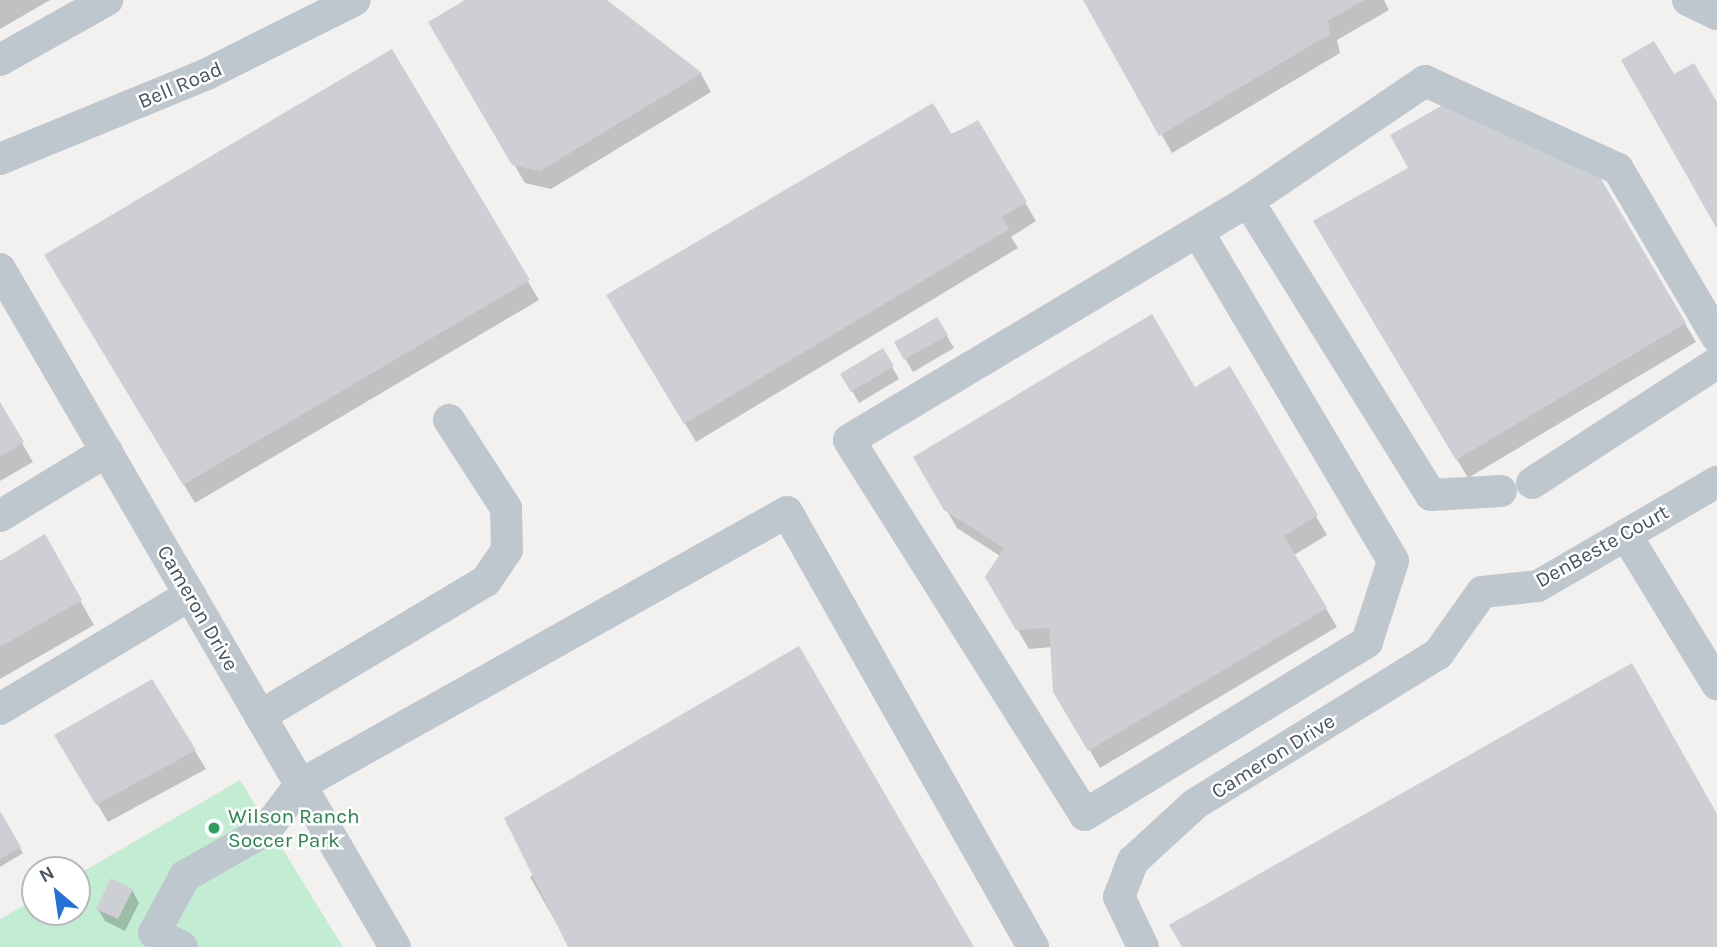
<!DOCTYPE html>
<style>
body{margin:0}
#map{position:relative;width:1717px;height:947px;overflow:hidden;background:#f3f0f0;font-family:Karla,sans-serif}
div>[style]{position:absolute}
.green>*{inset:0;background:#c2edd3}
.shadow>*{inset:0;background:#0003}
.building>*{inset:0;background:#cdcfd4}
.minor>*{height:32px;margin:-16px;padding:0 16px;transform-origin:16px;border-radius:16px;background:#bfc7ce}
.dots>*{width:19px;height:19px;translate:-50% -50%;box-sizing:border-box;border:4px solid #fff;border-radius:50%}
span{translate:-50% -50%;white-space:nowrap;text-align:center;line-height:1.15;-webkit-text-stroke:5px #fff;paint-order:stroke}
.street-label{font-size:21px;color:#49535d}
.leisure-label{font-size:21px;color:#27864d}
.left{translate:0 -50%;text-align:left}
.north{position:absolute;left:21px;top:856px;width:70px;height:70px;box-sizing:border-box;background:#fff;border:2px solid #b6babe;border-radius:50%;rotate:331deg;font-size:19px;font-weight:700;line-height:28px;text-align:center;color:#49535d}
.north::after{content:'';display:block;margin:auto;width:24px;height:32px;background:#2472d9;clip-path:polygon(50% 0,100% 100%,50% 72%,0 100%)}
</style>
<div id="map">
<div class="green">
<i style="clip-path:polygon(240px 780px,343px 947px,0 947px,0 919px,35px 899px,35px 912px,77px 912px,77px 875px)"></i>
</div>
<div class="shadow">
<i style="clip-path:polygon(0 0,50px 0,0 29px)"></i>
<i style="clip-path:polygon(468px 0,604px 0,701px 74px,711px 92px,551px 189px,525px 183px,430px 22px)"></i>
<i style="clip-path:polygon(1085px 0,1384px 0,1389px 10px,1337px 40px,1340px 53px,1172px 153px)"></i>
<i style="clip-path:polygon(391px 51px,539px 300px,195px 503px,57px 275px)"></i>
<i style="clip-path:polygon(977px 122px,1036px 221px,1011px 237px,1018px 248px,696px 442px,609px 295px)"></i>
<i style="clip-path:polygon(1600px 181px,1696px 342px,1468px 478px,1316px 222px)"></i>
<i style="clip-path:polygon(937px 319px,954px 348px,913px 372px,896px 343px)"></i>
<i style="clip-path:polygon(883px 351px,899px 379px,859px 403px,843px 375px)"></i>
<i style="clip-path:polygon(1229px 368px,1327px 535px,1294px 555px,1337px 627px,1100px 768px,1055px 691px,1052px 647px,1029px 649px,987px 577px,1000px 556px,957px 528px,915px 457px,1195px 389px)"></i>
<i style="clip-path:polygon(0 405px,33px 462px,0 481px)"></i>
<i style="clip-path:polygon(44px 537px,94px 625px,0 679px,0 563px)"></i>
<i style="clip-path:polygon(152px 681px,206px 769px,108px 822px,57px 735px)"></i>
<i style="clip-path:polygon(0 815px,23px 853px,0 867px)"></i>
<i style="clip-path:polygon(538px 873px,972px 947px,570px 947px,530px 877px)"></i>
<i style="clip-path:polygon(132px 890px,139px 903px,125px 931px,105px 921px,98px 909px)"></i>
</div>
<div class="building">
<i style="clip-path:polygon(465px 0,607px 0,702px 73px,540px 171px,512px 165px,428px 22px)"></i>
<i style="clip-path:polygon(1083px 0,1364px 0,1328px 21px,1330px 34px,1159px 136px)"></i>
<i style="clip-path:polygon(1654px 41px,1674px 74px,1694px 63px,1717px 102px,1717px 229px,1621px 60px)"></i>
<i style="clip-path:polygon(392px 49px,530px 280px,183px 485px,44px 255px)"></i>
<i style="clip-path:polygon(1455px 98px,1601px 179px,1686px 323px,1456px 460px,1313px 221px,1408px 168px,1390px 135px)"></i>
<i style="clip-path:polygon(933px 103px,952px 135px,978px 120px,1027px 202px,1002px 217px,1009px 229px,684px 424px,606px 295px)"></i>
<i style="clip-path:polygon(1152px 314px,1195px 387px,1230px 366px,1318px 515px,1284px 536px,1327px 608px,1088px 751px,1053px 692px,1049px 628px,1016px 630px,985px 577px,1004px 548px,944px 510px,913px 457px)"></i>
<i style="clip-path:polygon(937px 317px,948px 335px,904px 360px,894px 342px)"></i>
<i style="clip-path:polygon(883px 348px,894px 366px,851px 392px,840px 374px)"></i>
<i style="clip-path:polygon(0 402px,24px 442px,0 457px)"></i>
<i style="clip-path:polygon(45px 534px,82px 600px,0 647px,0 561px)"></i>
<i style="clip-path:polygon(799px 646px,974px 947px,568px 947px,504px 818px)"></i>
<i style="clip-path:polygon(1632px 663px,1717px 814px,1717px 947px,1182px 947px,1169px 925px)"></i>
<i style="clip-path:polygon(152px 679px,196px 750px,96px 805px,54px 735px)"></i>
<i style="clip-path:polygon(0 811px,21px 847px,0 859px)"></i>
<i style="clip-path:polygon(111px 878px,133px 889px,118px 919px,96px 909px)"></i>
</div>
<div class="minor">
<i style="left:1688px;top:0;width:32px;rotate:26deg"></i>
<i style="left:0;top:60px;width:123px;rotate:-29.3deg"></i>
<i style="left:0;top:159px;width:224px;rotate:-22.3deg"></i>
<i style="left:207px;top:74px;width:165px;rotate:-26.6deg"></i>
<i style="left:1198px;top:232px;width:382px;rotate:59.3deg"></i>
<i style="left:1393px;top:561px;width:85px;rotate:107.8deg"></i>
<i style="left:1367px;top:642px;width:331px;rotate:148.5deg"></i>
<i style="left:1085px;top:815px;width:443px;rotate:-122.2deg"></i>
<i style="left:849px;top:440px;width:465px;rotate:-30.9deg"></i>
<i style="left:0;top:269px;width:785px;rotate:59.78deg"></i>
<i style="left:1532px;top:483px;width:221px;rotate:-33deg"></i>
<i style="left:1501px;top:491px;width:70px;rotate:176.7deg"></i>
<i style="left:1431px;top:495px;width:346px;rotate:-121.9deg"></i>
<i style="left:1248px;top:201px;width:214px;rotate:-34.1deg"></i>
<i style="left:1425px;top:81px;width:212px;rotate:24.5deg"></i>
<i style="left:1618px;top:169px;width:195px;rotate:59.5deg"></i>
<i style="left:0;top:516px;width:125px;rotate:-31.3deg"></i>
<i style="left:1626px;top:535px;width:175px;rotate:58.6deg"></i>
<i style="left:0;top:709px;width:222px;rotate:-31deg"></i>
<i style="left:260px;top:716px;width:263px;rotate:-30.9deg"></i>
<i style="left:486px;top:581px;width:37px;rotate:-56deg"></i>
<i style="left:507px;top:550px;width:42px;rotate:-91.4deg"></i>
<i style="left:506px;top:508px;width:105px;rotate:-122.9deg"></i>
<i style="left:182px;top:947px;width:31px;rotate:-153deg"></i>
<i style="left:154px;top:933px;width:65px;rotate:-61.5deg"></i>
<i style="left:185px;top:876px;width:93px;rotate:-29.6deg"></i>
<i style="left:266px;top:830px;width:56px;rotate:-52.9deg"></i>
<i style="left:300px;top:785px;width:558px;rotate:-29.27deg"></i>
<i style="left:787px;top:512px;width:500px;rotate:60.5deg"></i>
<i style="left:1143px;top:947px;width:55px;rotate:-115.6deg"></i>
<i style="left:1119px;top:897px;width:39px;rotate:-69deg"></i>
<i style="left:1133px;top:861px;width:84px;rotate:-42.6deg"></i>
<i style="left:1195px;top:804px;width:286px;rotate:-31.7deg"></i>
<i style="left:1438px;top:654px;width:76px;rotate:-54.6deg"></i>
<i style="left:1482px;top:592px;width:56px;rotate:-6.1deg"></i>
<i style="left:1538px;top:586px;width:207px;rotate:-30.2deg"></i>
</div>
<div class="dots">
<i style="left:214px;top:828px;background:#2e9e5b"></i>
</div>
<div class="street-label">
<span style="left:180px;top:85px;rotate:-23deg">Bell Road</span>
<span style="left:1602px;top:546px;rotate:-29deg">DenBeste Court</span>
<span style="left:198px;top:608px;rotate:60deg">Cameron Drive</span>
<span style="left:1273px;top:756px;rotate:-32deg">Cameron Drive</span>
</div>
<div class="leisure-label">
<span class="left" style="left:228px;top:828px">Wilson Ranch<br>Soccer Park</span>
</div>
<div class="north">N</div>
</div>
